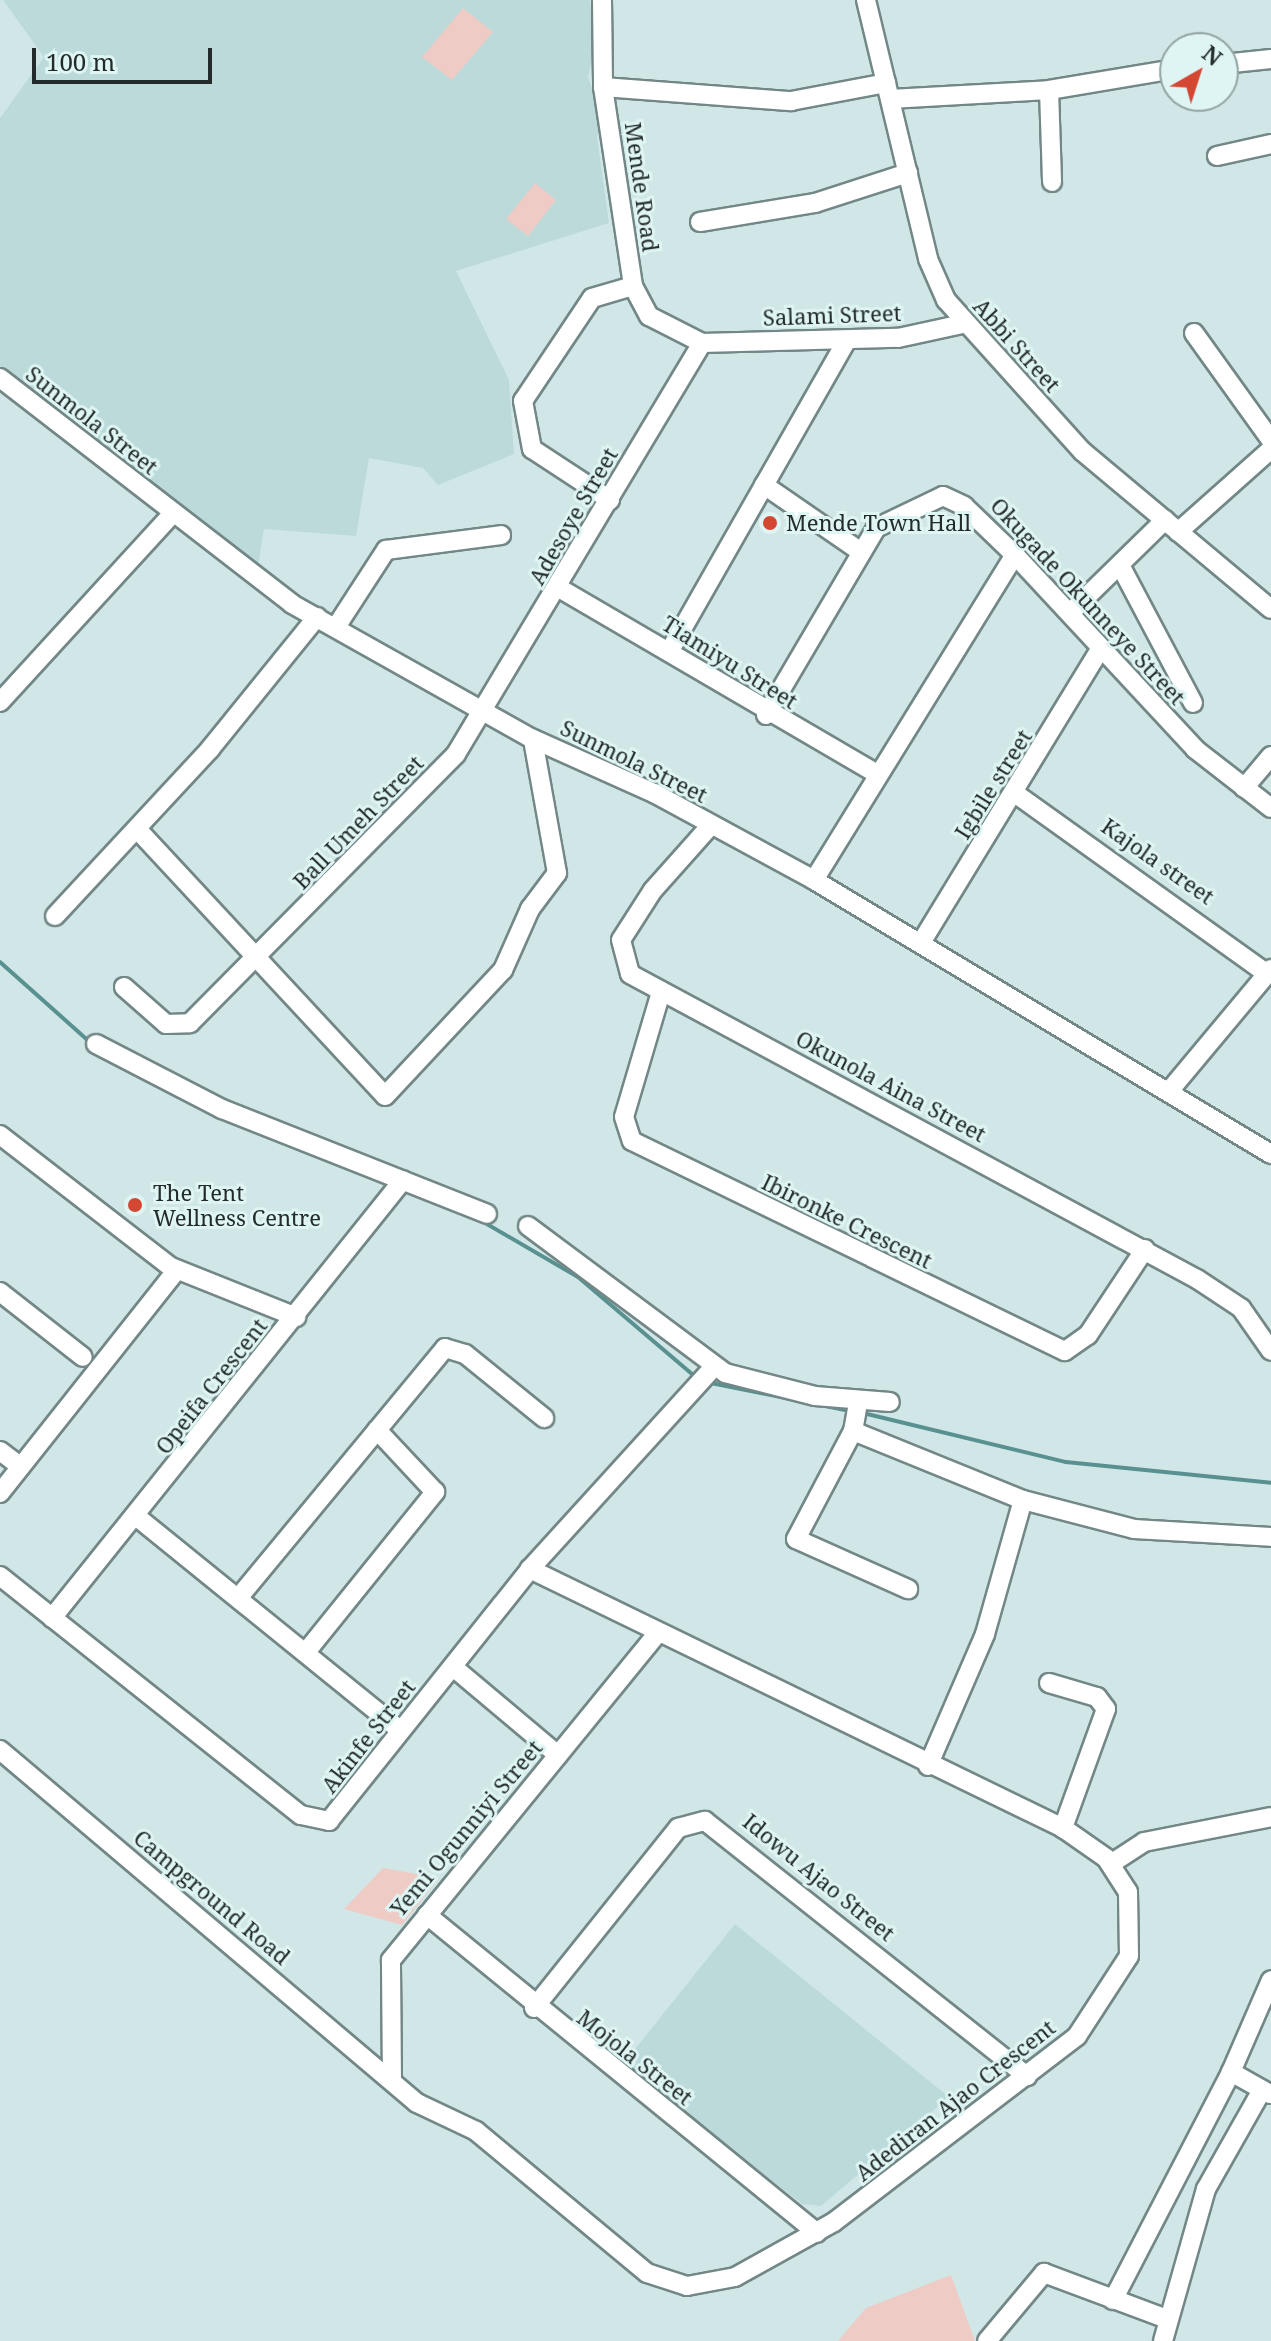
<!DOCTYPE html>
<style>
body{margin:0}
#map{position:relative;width:1271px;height:2341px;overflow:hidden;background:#d1e7e7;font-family:"Noto Serif",serif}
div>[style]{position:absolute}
.built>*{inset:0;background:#bcdada}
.green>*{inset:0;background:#eecbc4}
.stream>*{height:4px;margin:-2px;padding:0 2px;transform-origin:2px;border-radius:2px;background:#599090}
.roads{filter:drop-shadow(2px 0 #738787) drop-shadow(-2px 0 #738787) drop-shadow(0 2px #738787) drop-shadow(0 -2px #738787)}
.minor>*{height:18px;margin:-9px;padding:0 9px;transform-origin:9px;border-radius:9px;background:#fff}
.dots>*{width:22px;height:22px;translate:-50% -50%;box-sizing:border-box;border:4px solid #def5f4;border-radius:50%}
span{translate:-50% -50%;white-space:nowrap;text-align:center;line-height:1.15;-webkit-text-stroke:6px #def5f4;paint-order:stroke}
.street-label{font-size:22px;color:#232b2b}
.poi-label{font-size:22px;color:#232b2b}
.left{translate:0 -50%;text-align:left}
.north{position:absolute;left:1159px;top:32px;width:80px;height:80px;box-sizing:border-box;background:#def5f4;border:2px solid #93a4a4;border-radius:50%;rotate:39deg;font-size:22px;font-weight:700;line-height:32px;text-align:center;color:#232b2b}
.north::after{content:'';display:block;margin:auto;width:28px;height:36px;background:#d44833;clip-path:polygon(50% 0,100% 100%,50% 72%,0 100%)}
.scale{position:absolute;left:32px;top:48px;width:180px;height:36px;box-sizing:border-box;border:4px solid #232b2b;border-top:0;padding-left:10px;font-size:24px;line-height:28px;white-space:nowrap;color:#232b2b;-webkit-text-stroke:6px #def5f4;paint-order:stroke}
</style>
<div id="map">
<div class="built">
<i style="clip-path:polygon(3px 0,590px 0,596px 42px,588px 77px,603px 119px,597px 137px,609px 223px,456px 271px,509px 380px,514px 454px,438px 485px,423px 468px,369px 458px,356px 536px,264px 529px,257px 573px,0 371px,0 118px,44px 57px)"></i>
<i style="clip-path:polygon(735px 1924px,949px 2097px,821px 2206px,802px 2204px,623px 2064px)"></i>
</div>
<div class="green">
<i style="clip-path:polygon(463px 8px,493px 32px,452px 80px,422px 57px)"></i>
<i style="clip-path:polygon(535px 183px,556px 200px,528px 236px,506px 219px)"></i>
<i style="clip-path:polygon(383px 1868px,439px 1878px,402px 1925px,344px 1909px)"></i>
<i style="clip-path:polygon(951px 2275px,975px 2341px,838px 2341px,866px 2308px)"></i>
</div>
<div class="stream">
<i style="left:0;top:962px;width:122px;rotate:41.7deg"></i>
<i style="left:480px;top:1220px;width:113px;rotate:30.2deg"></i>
<i style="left:578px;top:1277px;width:157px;rotate:40.4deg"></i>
<i style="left:706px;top:1382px;width:147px;rotate:11.4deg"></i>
<i style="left:863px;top:1413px;width:209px;rotate:13.6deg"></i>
<i style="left:1066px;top:1462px;width:206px;rotate:5.8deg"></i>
</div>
<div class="roads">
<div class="minor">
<i style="left:602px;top:0;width:87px;rotate:89.3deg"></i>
<i style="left:603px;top:87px;width:201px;rotate:81.4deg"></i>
<i style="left:633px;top:286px;width:34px;rotate:62deg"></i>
<i style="left:649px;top:316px;width:59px;rotate:27deg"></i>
<i style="left:702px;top:343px;width:196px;rotate:-1.5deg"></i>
<i style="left:898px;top:338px;width:66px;rotate:-12.3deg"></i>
<i style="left:866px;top:0;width:266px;rotate:76.5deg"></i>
<i style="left:928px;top:259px;width:45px;rotate:66.3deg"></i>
<i style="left:946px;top:300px;width:203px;rotate:48deg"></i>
<i style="left:1082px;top:451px;width:246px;rotate:39.9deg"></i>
<i style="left:1223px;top:64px;width:48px;rotate:-5.9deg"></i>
<i style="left:603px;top:87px;width:189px;rotate:4.3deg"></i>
<i style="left:791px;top:101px;width:97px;rotate:-10.7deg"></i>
<i style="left:1049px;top:90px;width:92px;rotate:88.1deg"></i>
<i style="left:890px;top:99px;width:159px;rotate:-3.2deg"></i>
<i style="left:1049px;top:90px;width:128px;rotate:-9.5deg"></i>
<i style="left:1217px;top:156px;width:55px;rotate:-12.5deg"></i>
<i style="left:700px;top:222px;width:117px;rotate:-9.4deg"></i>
<i style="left:815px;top:203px;width:98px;rotate:-17.9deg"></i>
<i style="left:1194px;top:333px;width:132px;rotate:54.3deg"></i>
<i style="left:0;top:378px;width:369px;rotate:37.7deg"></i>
<i style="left:292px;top:604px;width:276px;rotate:29.3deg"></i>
<i style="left:533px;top:739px;width:133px;rotate:24.1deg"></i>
<i style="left:654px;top:793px;width:182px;rotate:28.5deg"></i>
<i style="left:814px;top:880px;width:533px;rotate:30.95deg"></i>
<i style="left:764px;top:485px;width:118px;rotate:34.6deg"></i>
<i style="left:610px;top:500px;width:93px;rotate:-146.8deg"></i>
<i style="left:532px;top:449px;width:49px;rotate:-100.6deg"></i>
<i style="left:523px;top:401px;width:124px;rotate:-56.2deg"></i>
<i style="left:592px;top:298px;width:43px;rotate:-16.3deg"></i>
<i style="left:1178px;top:532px;width:125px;rotate:-41.7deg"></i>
<i style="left:1120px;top:565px;width:156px;rotate:62.1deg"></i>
<i style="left:559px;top:588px;width:368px;rotate:30.3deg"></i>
<i style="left:1070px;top:613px;width:133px;rotate:-44.4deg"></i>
<i style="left:336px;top:627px;width:92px;rotate:-57deg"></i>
<i style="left:386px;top:550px;width:116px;rotate:-7.4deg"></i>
<i style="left:669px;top:652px;width:357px;rotate:-60.3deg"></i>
<i style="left:0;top:702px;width:255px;rotate:-47.5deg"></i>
<i style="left:766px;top:715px;width:217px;rotate:-59.5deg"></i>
<i style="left:876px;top:528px;width:74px;rotate:-25.5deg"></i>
<i style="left:943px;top:496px;width:23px;rotate:25deg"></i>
<i style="left:964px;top:506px;width:71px;rotate:43.9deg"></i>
<i style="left:1015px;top:555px;width:265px;rotate:47.1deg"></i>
<i style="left:1195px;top:749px;width:96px;rotate:37.8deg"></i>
<i style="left:1244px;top:788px;width:42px;rotate:-49.8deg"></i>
<i style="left:1016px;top:794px;width:309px;rotate:35.6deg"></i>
<i style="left:711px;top:825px;width:87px;rotate:131.7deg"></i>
<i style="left:653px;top:890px;width:59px;rotate:122.6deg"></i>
<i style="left:621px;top:940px;width:35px;rotate:75deg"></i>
<i style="left:630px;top:974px;width:644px;rotate:28.28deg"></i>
<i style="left:1197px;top:1279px;width:53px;rotate:33.4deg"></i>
<i style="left:1241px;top:1308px;width:52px;rotate:55.1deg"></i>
<i style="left:137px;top:829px;width:364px;rotate:47.1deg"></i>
<i style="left:385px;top:1096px;width:173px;rotate:-46.9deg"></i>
<i style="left:503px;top:970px;width:67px;rotate:-66.1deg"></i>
<i style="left:530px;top:909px;width:45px;rotate:-53.1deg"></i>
<i style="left:557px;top:873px;width:136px;rotate:-100.2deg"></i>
<i style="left:814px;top:880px;width:382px;rotate:-58.3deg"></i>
<i style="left:55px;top:916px;width:228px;rotate:-47.1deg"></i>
<i style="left:210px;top:749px;width:170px;rotate:-51deg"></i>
<i style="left:922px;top:941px;width:342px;rotate:-58.6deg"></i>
<i style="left:124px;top:987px;width:56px;rotate:41.4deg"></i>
<i style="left:166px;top:1024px;width:24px;rotate:-2deg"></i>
<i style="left:190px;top:1023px;width:378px;rotate:-45.3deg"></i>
<i style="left:456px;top:754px;width:479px;rotate:-59.1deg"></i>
<i style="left:661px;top:992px;width:130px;rotate:106.5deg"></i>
<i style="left:624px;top:1117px;width:25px;rotate:72deg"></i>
<i style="left:632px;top:1141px;width:481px;rotate:25.9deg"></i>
<i style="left:1065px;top:1351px;width:28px;rotate:-35deg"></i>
<i style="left:1088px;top:1335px;width:103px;rotate:-56.5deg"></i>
<i style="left:96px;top:1044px;width:142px;rotate:27.3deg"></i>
<i style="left:222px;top:1109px;width:285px;rotate:21.6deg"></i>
<i style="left:1170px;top:1090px;width:158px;rotate:-50.1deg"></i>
<i style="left:0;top:1135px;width:216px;rotate:37.7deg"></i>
<i style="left:171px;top:1267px;width:135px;rotate:21.8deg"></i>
<i style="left:528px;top:1226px;width:246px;rotate:36.7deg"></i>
<i style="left:725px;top:1373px;width:93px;rotate:14.3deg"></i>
<i style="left:815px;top:1396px;width:75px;rotate:4.6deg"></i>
<i style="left:0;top:1292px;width:105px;rotate:38.1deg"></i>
<i style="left:858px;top:1403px;width:28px;rotate:100deg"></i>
<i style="left:853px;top:1431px;width:183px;rotate:22.1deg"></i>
<i style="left:1023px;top:1500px;width:115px;rotate:14.6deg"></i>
<i style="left:1134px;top:1529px;width:137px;rotate:3.3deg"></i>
<i style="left:853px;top:1431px;width:122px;rotate:117.8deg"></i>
<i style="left:796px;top:1539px;width:123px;rotate:24.1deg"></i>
<i style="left:0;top:1451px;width:26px;rotate:37deg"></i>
<i style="left:0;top:1493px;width:285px;rotate:-51.6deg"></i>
<i style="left:137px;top:1517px;width:338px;rotate:39deg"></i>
<i style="left:0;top:1576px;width:384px;rotate:38.5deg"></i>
<i style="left:301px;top:1815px;width:29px;rotate:12deg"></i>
<i style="left:329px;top:1821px;width:322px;rotate:-51.4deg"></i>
<i style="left:530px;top:1569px;width:273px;rotate:-47.7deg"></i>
<i style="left:239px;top:1597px;width:323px;rotate:-50.4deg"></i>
<i style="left:445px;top:1348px;width:21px;rotate:17deg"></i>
<i style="left:465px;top:1354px;width:102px;rotate:39deg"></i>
<i style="left:52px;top:1618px;width:561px;rotate:-51.29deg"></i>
<i style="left:306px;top:1652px;width:206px;rotate:-51.1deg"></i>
<i style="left:435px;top:1492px;width:85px;rotate:-133.1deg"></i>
<i style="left:453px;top:1667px;width:137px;rotate:40deg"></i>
<i style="left:1049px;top:1683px;width:50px;rotate:16.3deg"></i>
<i style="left:1097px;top:1697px;width:15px;rotate:53deg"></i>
<i style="left:1106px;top:1709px;width:127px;rotate:109.9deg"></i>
<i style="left:0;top:1750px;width:546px;rotate:40.25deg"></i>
<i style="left:417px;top:2103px;width:65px;rotate:25.4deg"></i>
<i style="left:476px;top:2131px;width:222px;rotate:39.7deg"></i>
<i style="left:647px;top:2273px;width:42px;rotate:18deg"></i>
<i style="left:687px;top:2286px;width:49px;rotate:-10.6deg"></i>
<i style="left:735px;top:2277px;width:113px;rotate:-29.1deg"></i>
<i style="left:834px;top:2222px;width:306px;rotate:-37.4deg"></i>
<i style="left:1077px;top:2036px;width:95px;rotate:-57deg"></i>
<i style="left:1129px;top:1956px;width:64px;rotate:-90.9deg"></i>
<i style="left:1128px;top:1892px;width:40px;rotate:-122.9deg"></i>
<i style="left:1106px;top:1858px;width:52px;rotate:-145.1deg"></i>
<i style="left:1063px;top:1828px;width:593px;rotate:-154.08deg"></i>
<i style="left:928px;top:1766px;width:144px;rotate:-66.6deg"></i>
<i style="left:985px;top:1634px;width:139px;rotate:-74.2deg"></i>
<i style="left:1112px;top:1863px;width:38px;rotate:-33deg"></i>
<i style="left:1144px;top:1842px;width:129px;rotate:-11.1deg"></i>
<i style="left:427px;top:1915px;width:503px;rotate:39.19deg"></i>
<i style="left:534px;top:2008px;width:231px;rotate:-51.3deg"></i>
<i style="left:678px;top:1828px;width:28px;rotate:-15deg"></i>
<i style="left:705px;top:1821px;width:411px;rotate:38.4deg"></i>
<i style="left:392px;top:2081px;width:121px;rotate:-90.5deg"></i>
<i style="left:391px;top:1960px;width:421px;rotate:-50.8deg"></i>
<i style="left:1270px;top:2094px;width:45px;rotate:-150.6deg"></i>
<i style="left:1231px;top:2072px;width:100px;rotate:-66.5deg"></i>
<i style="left:1113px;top:2300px;width:257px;rotate:-62.6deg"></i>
<i style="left:987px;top:2341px;width:89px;rotate:-50deg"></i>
<i style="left:1044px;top:2273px;width:131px;rotate:20.5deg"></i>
<i style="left:1163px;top:2341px;width:158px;rotate:-74.2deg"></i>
<i style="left:1206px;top:2189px;width:114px;rotate:-60.5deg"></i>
</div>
</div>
<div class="dots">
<i style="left:770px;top:523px;background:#d44833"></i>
<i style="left:135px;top:1205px;background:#d44833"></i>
</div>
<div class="street-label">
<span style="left:642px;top:187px;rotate:82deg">Mende Road</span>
<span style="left:832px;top:315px;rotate:-2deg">Salami Street</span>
<span style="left:1017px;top:345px;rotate:48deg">Abbi Street</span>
<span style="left:92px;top:420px;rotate:38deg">Sunmola Street</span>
<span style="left:573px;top:516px;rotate:-60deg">Adesoye Street</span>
<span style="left:1088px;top:601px;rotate:47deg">Okugade Okunneye Street</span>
<span style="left:730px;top:662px;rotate:32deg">Tiamiyu Street</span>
<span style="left:634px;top:761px;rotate:26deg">Sunmola Street</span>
<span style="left:993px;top:784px;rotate:-58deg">Igbile street</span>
<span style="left:358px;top:822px;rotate:-46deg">Ball Umeh Street</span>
<span style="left:1158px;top:861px;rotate:35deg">Kajola street</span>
<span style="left:891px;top:1086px;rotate:28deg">Okunola Aina Street</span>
<span style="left:847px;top:1221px;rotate:26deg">Ibironke Crescent</span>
<span style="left:211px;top:1386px;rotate:-52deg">Opeifa Crescent</span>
<span style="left:368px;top:1736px;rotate:-52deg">Akinfe Street</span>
<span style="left:466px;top:1828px;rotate:-50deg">Yemi Ogunniyi Street</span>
<span style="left:819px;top:1877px;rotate:39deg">Idowu Ajao Street</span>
<span style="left:212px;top:1897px;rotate:40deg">Campground Road</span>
<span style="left:635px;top:2057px;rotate:38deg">Mojola Street</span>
<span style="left:955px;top:2100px;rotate:-38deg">Adediran Ajao Crescent</span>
</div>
<div class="poi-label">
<span class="left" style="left:786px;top:523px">Mende Town Hall</span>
<span class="left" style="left:153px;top:1205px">The Tent<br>Wellness Centre</span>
</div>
<div class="north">N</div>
<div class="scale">100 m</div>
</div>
